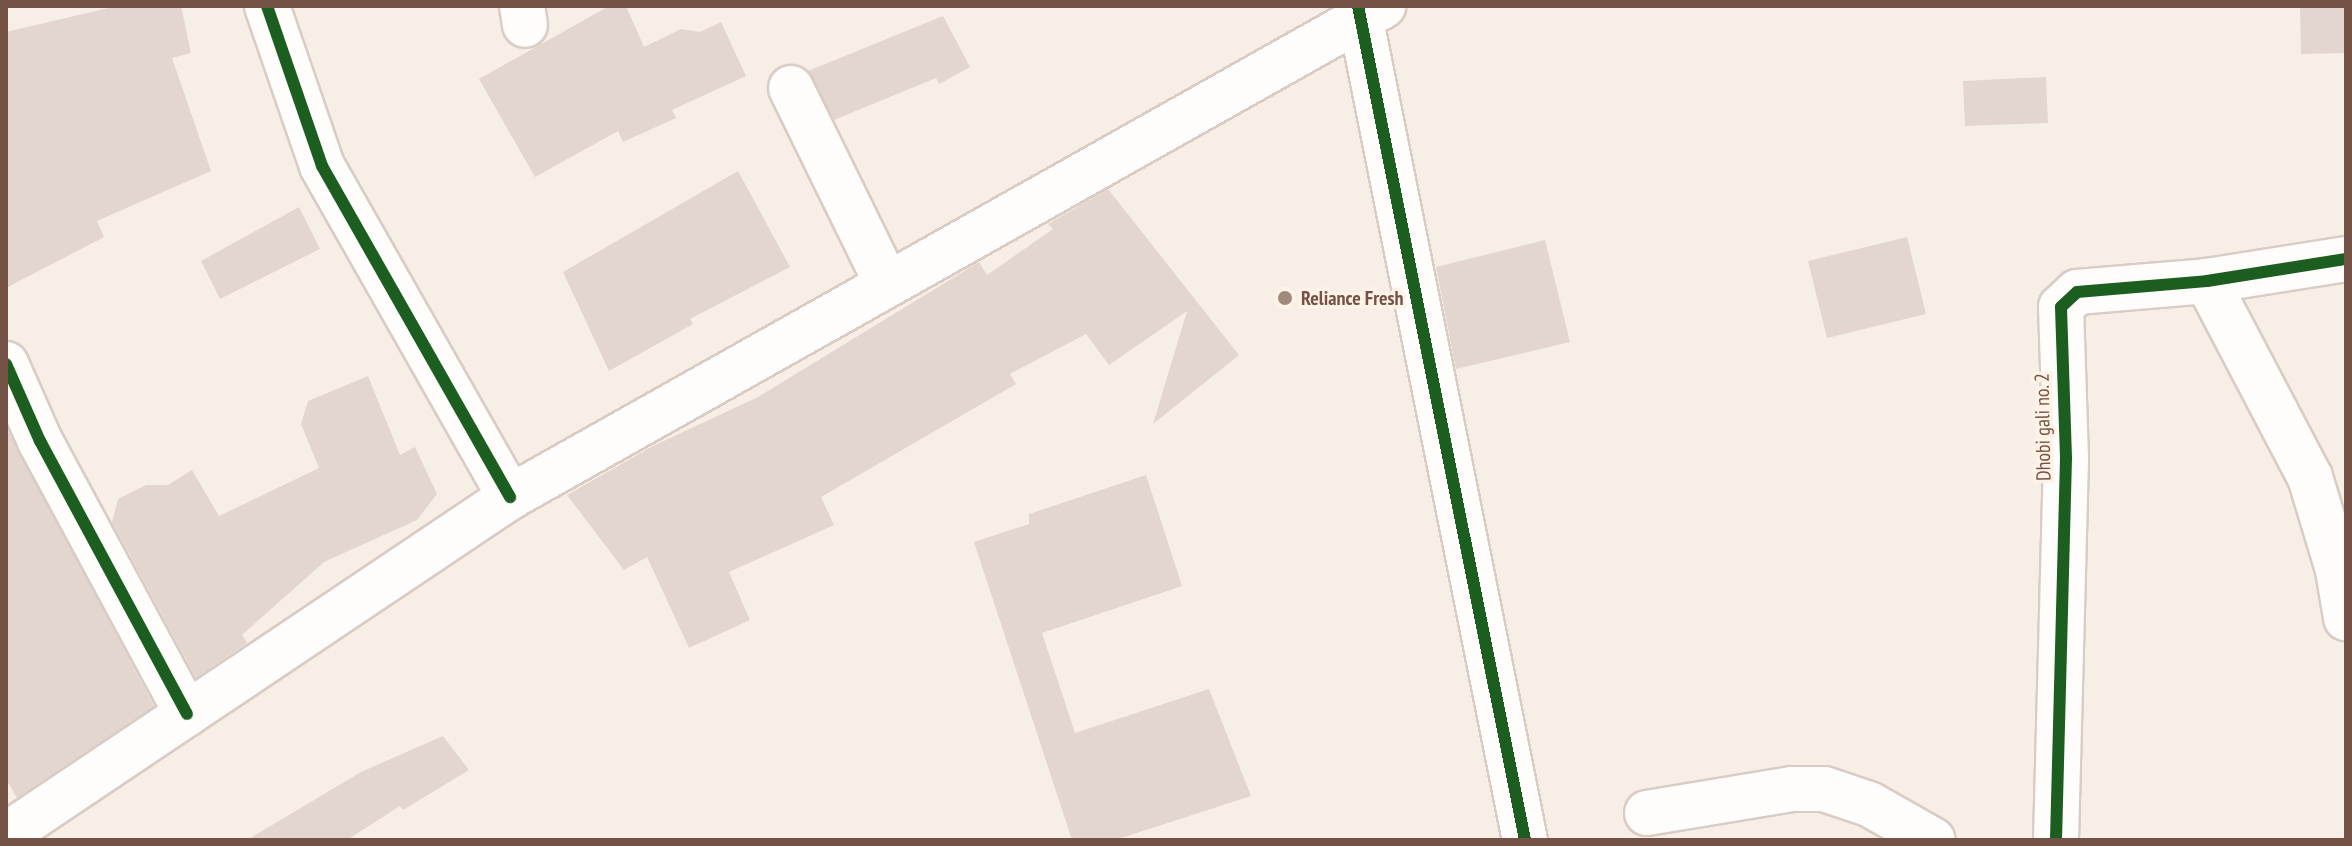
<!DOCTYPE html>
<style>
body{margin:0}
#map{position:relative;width:2352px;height:846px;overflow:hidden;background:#f7efe6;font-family:"PT Sans Narrow",sans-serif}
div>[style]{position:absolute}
.building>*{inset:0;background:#e3d6ce}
.roads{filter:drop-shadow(2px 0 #d8ccc5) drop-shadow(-2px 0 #d8ccc5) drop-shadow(0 2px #d8ccc5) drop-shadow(0 -2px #d8ccc5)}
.street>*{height:44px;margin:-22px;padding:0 22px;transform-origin:22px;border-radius:22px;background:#fefdfb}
.secondary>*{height:44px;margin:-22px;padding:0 22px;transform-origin:22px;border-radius:22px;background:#fefdfb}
.cycleway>*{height:12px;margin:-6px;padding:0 6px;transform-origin:6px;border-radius:6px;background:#1b5e20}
.dots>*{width:22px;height:22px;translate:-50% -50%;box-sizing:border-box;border:4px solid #fff3e7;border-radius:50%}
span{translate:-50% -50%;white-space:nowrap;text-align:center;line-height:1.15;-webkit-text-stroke:7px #fff3e7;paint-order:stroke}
.poi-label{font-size:20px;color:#755246;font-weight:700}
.left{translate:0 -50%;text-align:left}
.street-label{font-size:20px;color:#755246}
.frame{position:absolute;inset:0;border:8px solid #755246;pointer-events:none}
</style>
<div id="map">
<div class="building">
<i style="clip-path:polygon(117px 6px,181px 6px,191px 53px,172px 58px,211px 171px,97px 221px,104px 237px,6px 288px,6px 32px)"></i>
<i style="clip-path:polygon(609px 6px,626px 6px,644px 47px,681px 29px,700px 32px,721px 22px,746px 76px,672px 110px,676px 118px,623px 142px,618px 131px,535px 177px,479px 79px)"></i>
<i style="clip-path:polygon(2300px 6px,2346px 6px,2346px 53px,2301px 54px)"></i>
<i style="clip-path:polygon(943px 16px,970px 67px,939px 84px,936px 78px,834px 120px,808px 71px)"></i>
<i style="clip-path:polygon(2046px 77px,2048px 123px,1965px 126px,1963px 81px)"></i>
<i style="clip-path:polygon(738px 171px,790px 267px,690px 319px,693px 324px,609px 371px,563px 272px)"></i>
<i style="clip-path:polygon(1108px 189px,1239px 355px,1153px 424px,1187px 311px,1109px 365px,1086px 334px,1010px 374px,1016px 384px,821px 497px,834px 525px,729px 572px,750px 620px,689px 648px,647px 557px,624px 570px,567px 495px,653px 446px,758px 397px,979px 262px,987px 275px,1053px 229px,1048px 224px)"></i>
<i style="clip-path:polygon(299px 207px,320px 249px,220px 299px,201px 261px)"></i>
<i style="clip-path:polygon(1907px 237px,1926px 314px,1827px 338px,1808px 261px)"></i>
<i style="clip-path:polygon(1545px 240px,1570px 342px,1456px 369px,1436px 267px)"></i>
<i style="clip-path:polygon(368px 376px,400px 455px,415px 447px,437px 494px,417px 520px,324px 562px,242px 635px,247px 643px,196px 678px,112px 522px,118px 499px,146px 485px,168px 485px,192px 470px,219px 516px,319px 468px,301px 424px,308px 401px)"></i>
<i style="clip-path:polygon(6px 426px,154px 706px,17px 798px,6px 779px)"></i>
<i style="clip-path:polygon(1146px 475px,1182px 586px,1042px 633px,1075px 733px,1209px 689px,1251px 796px,1115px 840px,1072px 840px,974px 542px,1029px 524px,1029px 514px)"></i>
<i style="clip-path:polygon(443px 736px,469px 770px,403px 810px,400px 806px,347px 840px,247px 840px,361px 772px)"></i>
</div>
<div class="roads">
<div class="street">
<i style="left:267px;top:6px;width:169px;rotate:71deg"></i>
<i style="left:322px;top:166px;width:381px;rotate:60.4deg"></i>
<i style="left:522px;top:6px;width:19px;rotate:81deg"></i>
<i style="left:791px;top:88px;width:218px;rotate:63.9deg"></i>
<i style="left:2207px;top:281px;width:221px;rotate:62.3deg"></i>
<i style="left:2310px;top:477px;width:97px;rotate:73.2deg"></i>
<i style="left:2338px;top:570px;width:49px;rotate:80.5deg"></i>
<i style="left:6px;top:364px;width:84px;rotate:66.2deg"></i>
<i style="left:40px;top:441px;width:310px;rotate:61.7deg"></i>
<i style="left:1647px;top:813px;width:147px;rotate:-9.4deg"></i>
<i style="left:1792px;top:789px;width:32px"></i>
<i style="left:1824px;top:789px;width:47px;rotate:18.4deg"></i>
<i style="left:1869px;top:804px;width:73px;rotate:29.4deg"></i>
<i style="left:2056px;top:840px;width:382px;rotate:-88.5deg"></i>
<i style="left:2066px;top:458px;width:151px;rotate:-91.9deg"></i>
<i style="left:2061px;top:307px;width:22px;rotate:-43deg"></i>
<i style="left:2077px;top:292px;width:130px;rotate:-4.8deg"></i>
<i style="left:2207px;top:281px;width:141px;rotate:-9deg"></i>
</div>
<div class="secondary">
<i style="left:1358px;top:6px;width:851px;rotate:78.68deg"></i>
<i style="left:6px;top:835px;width:607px;rotate:-33.85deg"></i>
<i style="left:510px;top:497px;width:1002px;rotate:-29.35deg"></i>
</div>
</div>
<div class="cycleway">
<i style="left:267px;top:6px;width:169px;rotate:71deg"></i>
<i style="left:322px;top:166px;width:381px;rotate:60.4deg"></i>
<i style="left:1358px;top:6px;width:851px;rotate:78.68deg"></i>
<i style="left:6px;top:364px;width:84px;rotate:66.2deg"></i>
<i style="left:40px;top:441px;width:310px;rotate:61.7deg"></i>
<i style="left:2056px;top:840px;width:382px;rotate:-88.5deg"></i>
<i style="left:2066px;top:458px;width:151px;rotate:-91.9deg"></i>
<i style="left:2061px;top:307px;width:22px;rotate:-43deg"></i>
<i style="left:2077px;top:292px;width:130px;rotate:-4.8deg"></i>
<i style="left:2207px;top:281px;width:141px;rotate:-9deg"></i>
</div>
<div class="dots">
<i style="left:1285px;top:298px;background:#a2897e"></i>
</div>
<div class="poi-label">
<span class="left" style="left:1301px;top:298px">Reliance Fresh</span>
</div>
<div class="street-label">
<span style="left:2043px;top:427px;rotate:-91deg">Dhobi gali no. 2</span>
</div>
<div class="frame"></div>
</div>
